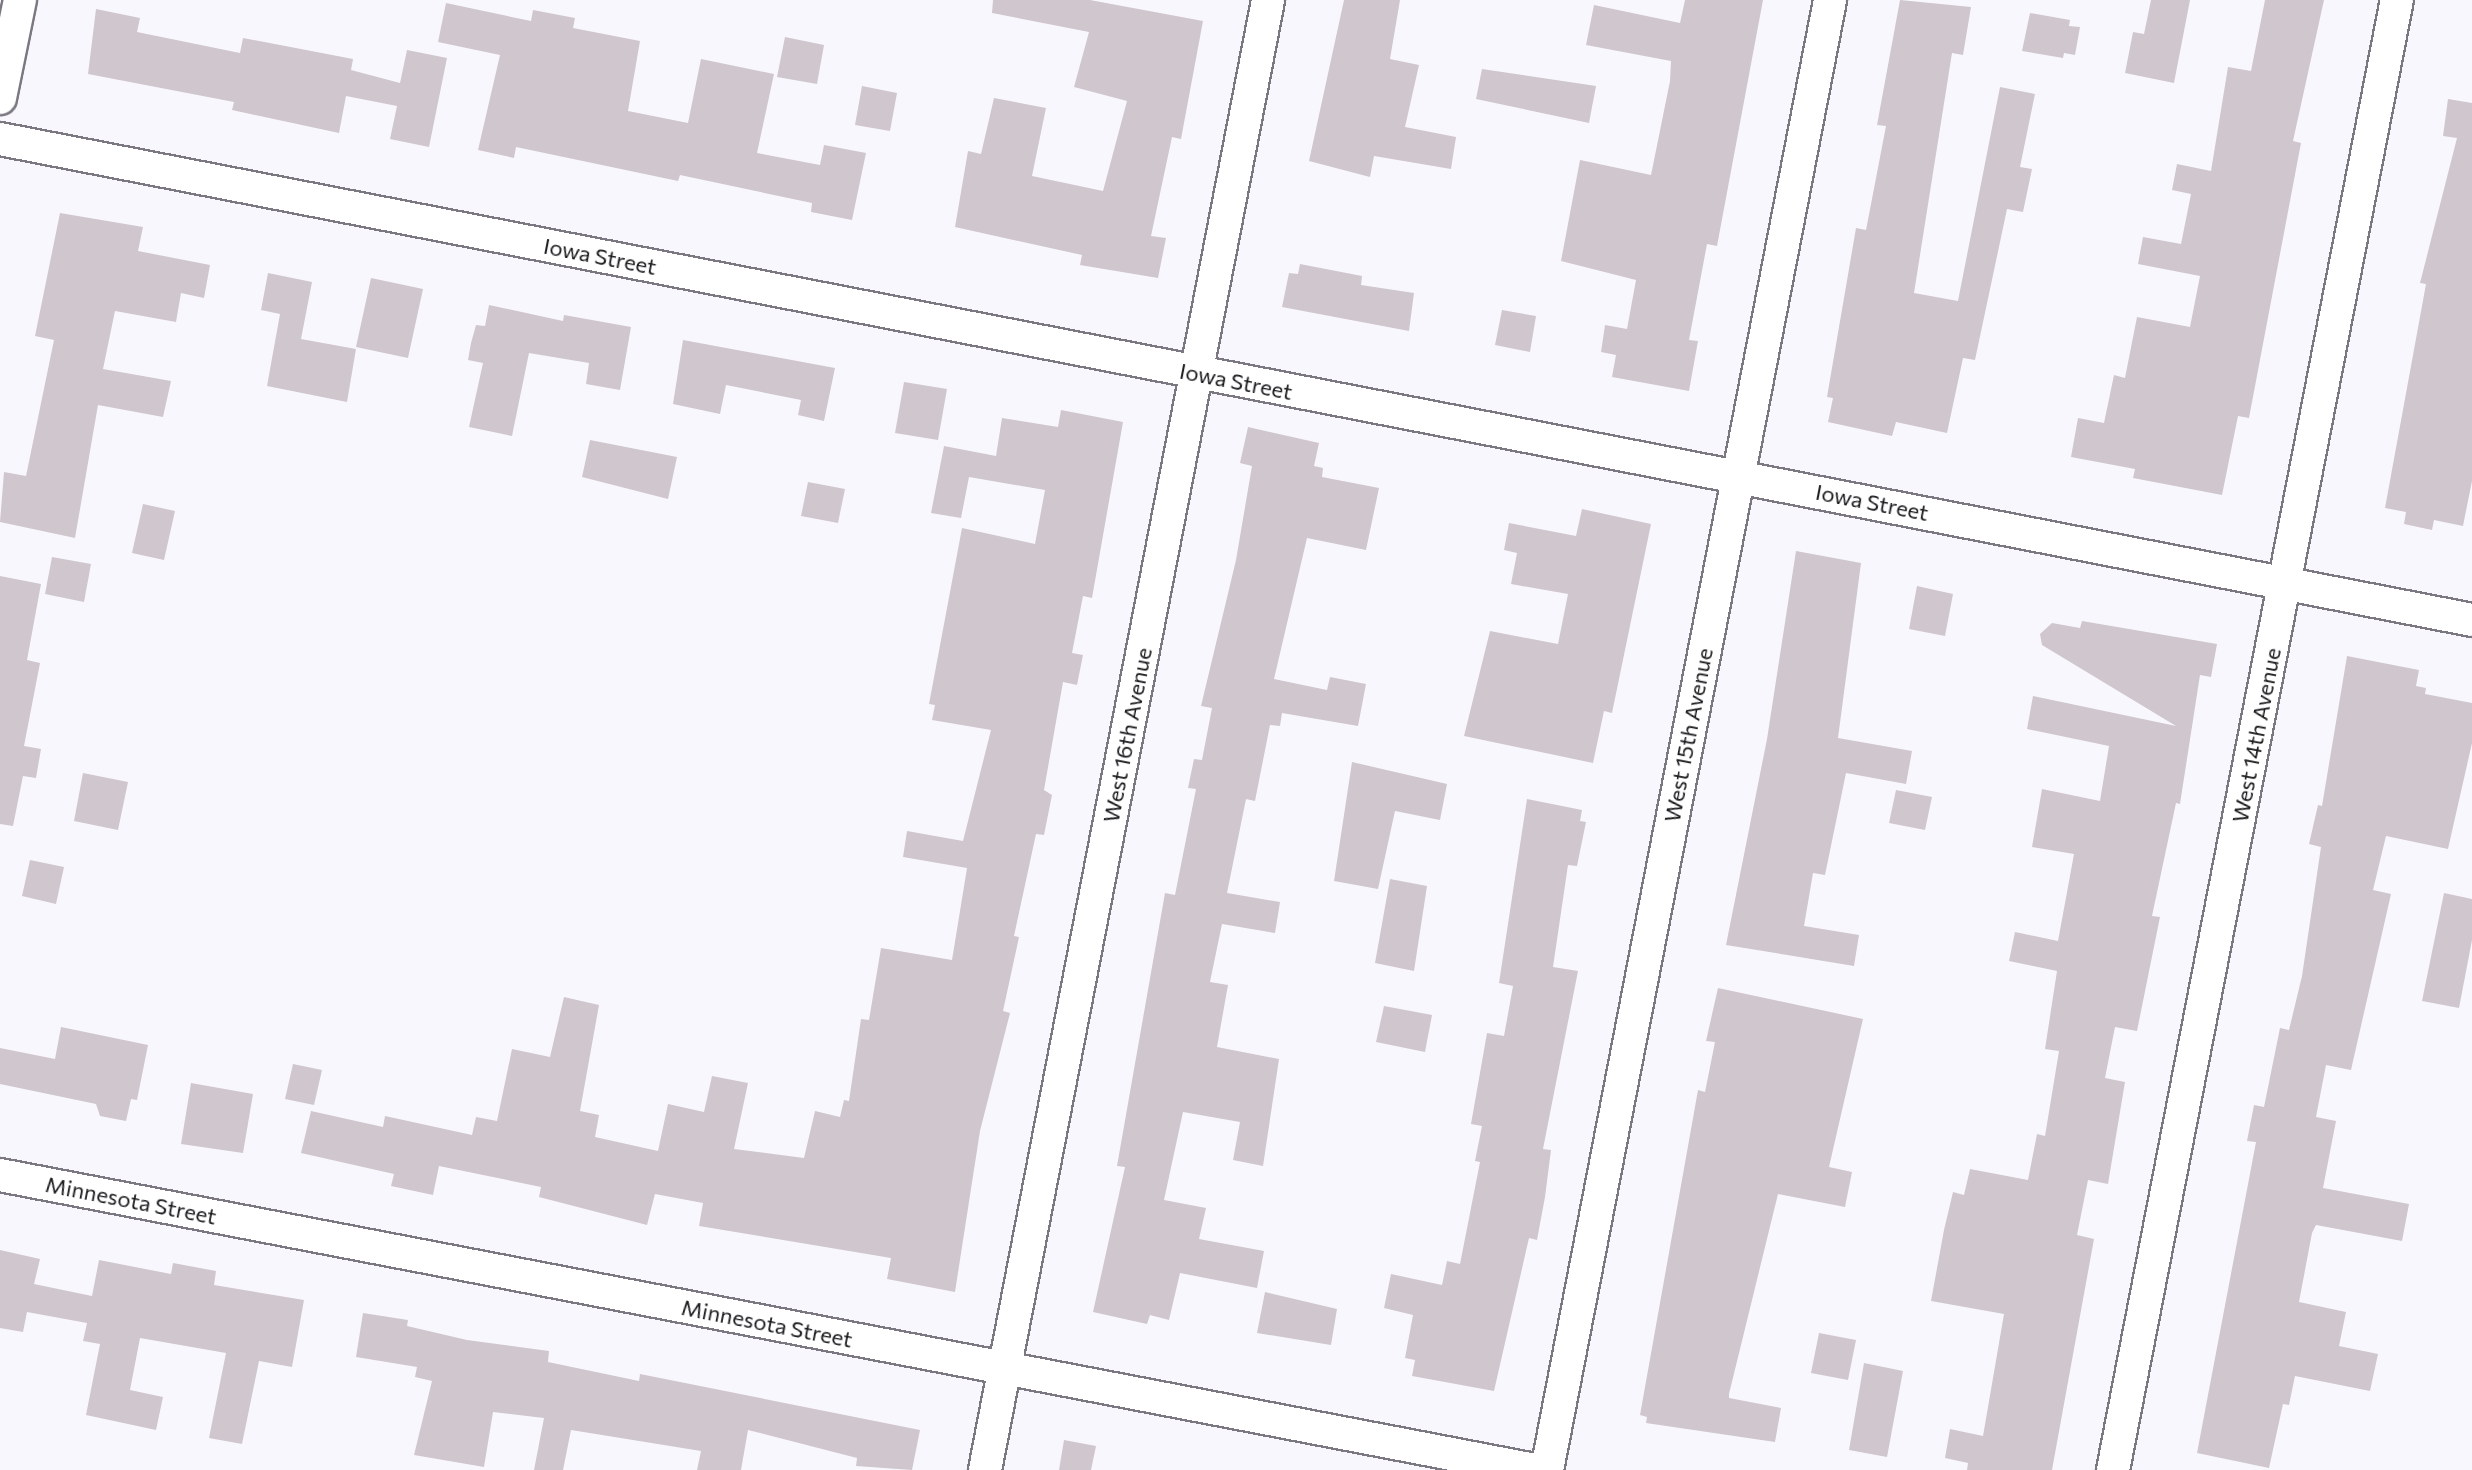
<!DOCTYPE html>
<style>
body{margin:0}
#map{position:relative;width:2472px;height:1470px;overflow:hidden;background:#f9f7fe;font-family:Commissioner,sans-serif}
div>[style]{position:absolute}
.building>*{inset:0;background:#d0c6cd}
.roads{filter:drop-shadow(2px 0 #7c7882) drop-shadow(-2px 0 #7c7882) drop-shadow(0 2px #7c7882) drop-shadow(0 -2px #7c7882)}
.minor>*{height:32px;margin:-16px;padding:0 16px;transform-origin:16px;border-radius:16px;background:#fff}
span{translate:-50% -50%;white-space:nowrap;text-align:center;line-height:1.15;-webkit-text-stroke:8px #fff;paint-order:stroke}
.street-label{font-size:22px;color:#19181b}
</style>
<div id="map">
<div class="building">
<i style="clip-path:polygon(993px 0,1090px 0,1203px 21px,1181px 139px,1172px 137px,1151px 236px,1166px 238px,1158px 278px,1080px 265px,1082px 255px,955px 227px,968px 151px,981px 154px,994px 98px,1046px 108px,1032px 176px,1103px 191px,1127px 101px,1074px 87px,1089px 32px,992px 13px)"></i>
<i style="clip-path:polygon(1344px 0,1400px 0,1390px 59px,1419px 65px,1405px 127px,1456px 137px,1451px 169px,1374px 156px,1370px 177px,1309px 161px)"></i>
<i style="clip-path:polygon(1685px 0,1763px 0,1717px 246px,1707px 244px,1689px 340px,1698px 341px,1689px 391px,1612px 377px,1616px 355px,1601px 352px,1605px 325px,1627px 329px,1636px 280px,1561px 261px,1580px 160px,1651px 175px,1670px 81px,1671px 61px,1586px 45px,1594px 5px,1680px 23px)"></i>
<i style="clip-path:polygon(1900px 0,1971px 7px,1963px 55px,1952px 53px,1914px 293px,1958px 301px,2000px 87px,2035px 94px,2020px 167px,2032px 169px,2023px 212px,2007px 209px,1975px 360px,1963px 358px,1947px 433px,1896px 422px,1892px 436px,1828px 422px,1833px 398px,1827px 397px,1856px 228px,1866px 230px,1886px 126px,1877px 125px)"></i>
<i style="clip-path:polygon(2151px 0,2190px 0,2174px 83px,2125px 73px,2133px 32px,2144px 34px)"></i>
<i style="clip-path:polygon(2265px 0,2324px 0,2293px 141px,2301px 143px,2249px 418px,2238px 416px,2222px 495px,2133px 478px,2135px 469px,2071px 457px,2078px 418px,2104px 423px,2114px 375px,2125px 378px,2137px 317px,2190px 327px,2200px 276px,2138px 264px,2143px 237px,2181px 244px,2191px 194px,2172px 190px,2177px 164px,2211px 171px,2228px 67px,2251px 71px)"></i>
<i style="clip-path:polygon(446px 3px,531px 21px,533px 10px,575px 18px,573px 28px,640px 41px,628px 111px,688px 123px,701px 59px,774px 74px,757px 153px,820px 165px,824px 145px,866px 153px,852px 220px,811px 212px,812px 203px,680px 175px,678px 181px,516px 147px,514px 158px,478px 150px,500px 55px,438px 42px)"></i>
<i style="clip-path:polygon(96px 9px,140px 18px,137px 32px,240px 53px,243px 38px,353px 59px,351px 70px,400px 83px,407px 50px,447px 58px,429px 147px,390px 139px,397px 106px,346px 96px,339px 133px,232px 110px,234px 102px,88px 74px)"></i>
<i style="clip-path:polygon(2030px 13px,2070px 20px,2069px 26px,2080px 27px,2075px 55px,2064px 53px,2063px 58px,2022px 51px)"></i>
<i style="clip-path:polygon(785px 37px,824px 45px,817px 84px,777px 77px)"></i>
<i style="clip-path:polygon(1482px 69px,1596px 86px,1589px 123px,1476px 99px)"></i>
<i style="clip-path:polygon(862px 86px,897px 93px,890px 131px,855px 125px)"></i>
<i style="clip-path:polygon(2448px 99px,2472px 103px,2472px 481px,2463px 526px,2434px 520px,2432px 530px,2404px 524px,2406px 512px,2385px 508px,2426px 284px,2420px 283px,2457px 138px,2443px 136px)"></i>
<i style="clip-path:polygon(60px 213px,143px 227px,138px 251px,210px 265px,204px 298px,181px 293px,176px 322px,115px 311px,103px 369px,171px 381px,163px 417px,98px 405px,75px 538px,0 522px,4px 472px,26px 476px,54px 340px,35px 336px)"></i>
<i style="clip-path:polygon(1300px 264px,1362px 276px,1361px 285px,1414px 293px,1409px 331px,1282px 307px,1289px 273px,1298px 274px)"></i>
<i style="clip-path:polygon(268px 273px,312px 282px,301px 339px,356px 349px,347px 402px,267px 386px,280px 314px,261px 310px)"></i>
<i style="clip-path:polygon(371px 278px,423px 289px,408px 358px,356px 347px)"></i>
<i style="clip-path:polygon(489px 305px,563px 321px,564px 315px,631px 327px,620px 390px,586px 384px,589px 363px,529px 353px,512px 436px,469px 427px,483px 363px,468px 360px,471px 343px,476px 325px,485px 326px)"></i>
<i style="clip-path:polygon(1502px 310px,1536px 316px,1530px 352px,1495px 345px)"></i>
<i style="clip-path:polygon(683px 340px,835px 368px,824px 421px,798px 415px,801px 400px,726px 385px,720px 414px,673px 404px)"></i>
<i style="clip-path:polygon(904px 382px,947px 389px,938px 440px,895px 433px)"></i>
<i style="clip-path:polygon(1061px 410px,1123px 422px,1092px 598px,1083px 596px,1072px 653px,1083px 655px,1077px 685px,1063px 682px,1044px 790px,1052px 795px,1044px 835px,1036px 834px,1014px 936px,1019px 937px,1003px 1011px,1010px 1013px,980px 1131px,955px 1292px,887px 1279px,891px 1258px,699px 1226px,703px 1203px,655px 1194px,647px 1225px,539px 1197px,541px 1187px,439px 1166px,433px 1195px,391px 1186px,394px 1174px,301px 1153px,311px 1111px,383px 1127px,385px 1116px,472px 1135px,476px 1117px,497px 1121px,512px 1049px,550px 1057px,564px 997px,599px 1005px,580px 1111px,599px 1115px,595px 1137px,658px 1151px,668px 1104px,704px 1112px,712px 1076px,748px 1083px,734px 1149px,804px 1158px,815px 1111px,840px 1117px,844px 1100px,849px 1101px,861px 1019px,869px 1020px,881px 948px,952px 960px,967px 868px,903px 857px,907px 831px,963px 841px,991px 730px,932px 720px,935px 705px,929px 704px,962px 528px,1035px 544px,1045px 490px,969px 477px,961px 518px,931px 513px,944px 446px,996px 456px,1002px 418px,1058px 427px)"></i>
<i style="clip-path:polygon(1248px 427px,1319px 443px,1314px 466px,1323px 468px,1322px 477px,1379px 488px,1366px 550px,1307px 538px,1274px 679px,1327px 690px,1330px 677px,1366px 684px,1358px 726px,1282px 713px,1280px 726px,1270px 725px,1255px 801px,1246px 799px,1227px 893px,1280px 902px,1275px 933px,1222px 924px,1210px 982px,1228px 985px,1217px 1047px,1279px 1059px,1263px 1166px,1233px 1160px,1240px 1122px,1183px 1112px,1164px 1200px,1206px 1208px,1199px 1239px,1264px 1251px,1257px 1288px,1180px 1273px,1169px 1320px,1150px 1315px,1147px 1324px,1093px 1312px,1125px 1167px,1117px 1166px,1165px 893px,1175px 895px,1196px 789px,1188px 788px,1194px 759px,1202px 760px,1212px 708px,1201px 706px,1236px 560px,1252px 466px,1240px 463px)"></i>
<i style="clip-path:polygon(590px 440px,677px 457px,668px 499px,582px 477px)"></i>
<i style="clip-path:polygon(808px 482px,845px 489px,838px 523px,801px 516px)"></i>
<i style="clip-path:polygon(143px 504px,175px 511px,164px 560px,132px 553px)"></i>
<i style="clip-path:polygon(1582px 509px,1651px 524px,1612px 713px,1604px 711px,1593px 763px,1464px 736px,1490px 631px,1558px 644px,1568px 594px,1511px 584px,1517px 553px,1504px 550px,1509px 523px,1576px 536px)"></i>
<i style="clip-path:polygon(1796px 551px,1861px 563px,1838px 738px,1912px 751px,1906px 784px,1846px 773px,1825px 875px,1813px 873px,1804px 926px,1859px 935px,1854px 966px,1726px 945px,1767px 739px)"></i>
<i style="clip-path:polygon(52px 557px,91px 564px,84px 602px,45px 594px)"></i>
<i style="clip-path:polygon(0 576px,41px 584px,27px 660px,40px 663px,24px 746px,41px 749px,36px 778px,23px 776px,13px 826px,0 824px)"></i>
<i style="clip-path:polygon(1917px 586px,1953px 594px,1945px 636px,1909px 629px)"></i>
<i style="clip-path:polygon(2082px 621px,2217px 644px,2211px 677px,2200px 675px,2180px 804px,2176px 803px,2152px 916px,2160px 917px,2137px 1031px,2115px 1027px,2105px 1078px,2125px 1082px,2108px 1184px,2088px 1180px,2077px 1235px,2094px 1239px,2052px 1470px,1967px 1470px,1968px 1463px,1945px 1458px,1950px 1429px,1983px 1436px,2004px 1314px,1931px 1301px,1944px 1230px,1953px 1192px,1964px 1195px,1970px 1169px,2028px 1180px,2037px 1134px,2045px 1136px,2059px 1051px,2045px 1049px,2057px 971px,2009px 961px,2015px 932px,2058px 941px,2074px 854px,2032px 847px,2042px 789px,2100px 801px,2109px 746px,2027px 729px,2033px 696px,2176px 726px,2042px 645px,2040px 634px,2052px 623px,2080px 628px)"></i>
<i style="clip-path:polygon(2347px 656px,2419px 670px,2416px 686px,2426px 688px,2425px 694px,2472px 703px,2472px 743px,2448px 849px,2386px 836px,2373px 890px,2391px 894px,2351px 1070px,2326px 1065px,2316px 1117px,2336px 1121px,2323px 1188px,2409px 1204px,2402px 1241px,2316px 1225px,2312px 1233px,2299px 1302px,2346px 1312px,2339px 1346px,2378px 1354px,2370px 1391px,2295px 1376px,2289px 1405px,2283px 1404px,2269px 1468px,2197px 1453px,2256px 1142px,2247px 1141px,2254px 1105px,2264px 1107px,2280px 1028px,2289px 1030px,2302px 976px,2321px 847px,2309px 844px,2318px 805px,2322px 806px)"></i>
<i style="clip-path:polygon(1352px 762px,1447px 784px,1440px 820px,1395px 811px,1378px 889px,1334px 881px)"></i>
<i style="clip-path:polygon(83px 773px,128px 782px,118px 830px,74px 821px)"></i>
<i style="clip-path:polygon(1896px 790px,1932px 797px,1925px 830px,1889px 823px)"></i>
<i style="clip-path:polygon(1527px 799px,1582px 810px,1580px 821px,1586px 822px,1577px 866px,1568px 865px,1553px 967px,1578px 971px,1543px 1149px,1551px 1150px,1545px 1197px,1537px 1240px,1529px 1238px,1494px 1391px,1412px 1376px,1415px 1360px,1405px 1358px,1413px 1315px,1384px 1308px,1391px 1274px,1442px 1285px,1447px 1261px,1460px 1264px,1480px 1162px,1475px 1161px,1482px 1126px,1471px 1124px,1487px 1033px,1504px 1036px,1513px 986px,1499px 983px)"></i>
<i style="clip-path:polygon(30px 860px,64px 867px,56px 904px,22px 896px)"></i>
<i style="clip-path:polygon(1390px 879px,1427px 886px,1414px 971px,1375px 963px)"></i>
<i style="clip-path:polygon(2444px 893px,2472px 899px,2472px 940px,2459px 1008px,2422px 1001px)"></i>
<i style="clip-path:polygon(1718px 988px,1863px 1019px,1829px 1167px,1852px 1172px,1845px 1207px,1778px 1194px,1729px 1394px,1729px 1398px,1781px 1408px,1775px 1442px,1646px 1423px,1647px 1417px,1640px 1415px,1698px 1090px,1705px 1092px,1715px 1042px,1706px 1041px)"></i>
<i style="clip-path:polygon(1384px 1006px,1432px 1015px,1425px 1052px,1376px 1042px)"></i>
<i style="clip-path:polygon(61px 1027px,148px 1045px,137px 1100px,131px 1099px,126px 1121px,100px 1116px,96px 1104px,0 1084px,0 1048px,55px 1059px)"></i>
<i style="clip-path:polygon(293px 1064px,322px 1070px,314px 1105px,285px 1099px)"></i>
<i style="clip-path:polygon(191px 1083px,253px 1094px,243px 1153px,181px 1144px)"></i>
<i style="clip-path:polygon(0 1250px,40px 1259px,34px 1284px,92px 1296px,99px 1260px,171px 1274px,173px 1263px,216px 1271px,214px 1285px,304px 1300px,292px 1367px,259px 1361px,242px 1444px,209px 1438px,226px 1353px,140px 1338px,130px 1390px,163px 1397px,156px 1430px,86px 1415px,100px 1344px,83px 1341px,87px 1323px,27px 1312px,23px 1332px,0 1328px)"></i>
<i style="clip-path:polygon(1265px 1292px,1337px 1309px,1331px 1345px,1257px 1333px)"></i>
<i style="clip-path:polygon(363px 1313px,408px 1320px,407px 1326px,467px 1340px,549px 1351px,548px 1362px,639px 1381px,640px 1374px,920px 1430px,912px 1470px,856px 1466px,857px 1458px,748px 1430px,741px 1470px,697px 1470px,701px 1451px,571px 1430px,563px 1470px,534px 1470px,544px 1418px,493px 1412px,484px 1467px,414px 1455px,432px 1381px,415px 1377px,417px 1367px,356px 1357px)"></i>
<i style="clip-path:polygon(1819px 1333px,1856px 1340px,1848px 1380px,1811px 1373px)"></i>
<i style="clip-path:polygon(1864px 1363px,1903px 1371px,1887px 1457px,1849px 1450px)"></i>
<i style="clip-path:polygon(1064px 1440px,1096px 1446px,1091px 1470px,1059px 1470px)"></i>
</div>
<div class="roads">
<div class="minor">
<i style="left:0;top:98px;width:100px;rotate:-78.5deg"></i>
<i style="left:0;top:139px;width:2518px;rotate:11.01deg"></i>
<i style="left:0;top:1175px;width:1563px;rotate:10.88deg"></i>
<i style="left:985px;top:1470px;width:1497px;rotate:-79.1deg"></i>
<i style="left:1547px;top:1470px;width:1497px;rotate:-79.1deg"></i>
<i style="left:2113px;top:1470px;width:1497px;rotate:-79.07deg"></i>
</div>
</div>
<div class="street-label">
<span style="left:600px;top:256px;rotate:11deg">Iowa Street</span>
<span style="left:1236px;top:381px;rotate:11deg">Iowa Street</span>
<span style="left:1872px;top:502px;rotate:11deg">Iowa Street</span>
<span style="left:1127px;top:735px;rotate:-79deg">West 16th Avenue</span>
<span style="left:1688px;top:735px;rotate:-79deg">West 15th Avenue</span>
<span style="left:2256px;top:735px;rotate:-79deg">West 14th Avenue</span>
<span style="left:131px;top:1200px;rotate:11deg">Minnesota Street</span>
<span style="left:767px;top:1323px;rotate:11deg">Minnesota Street</span>
</div>
</div>
